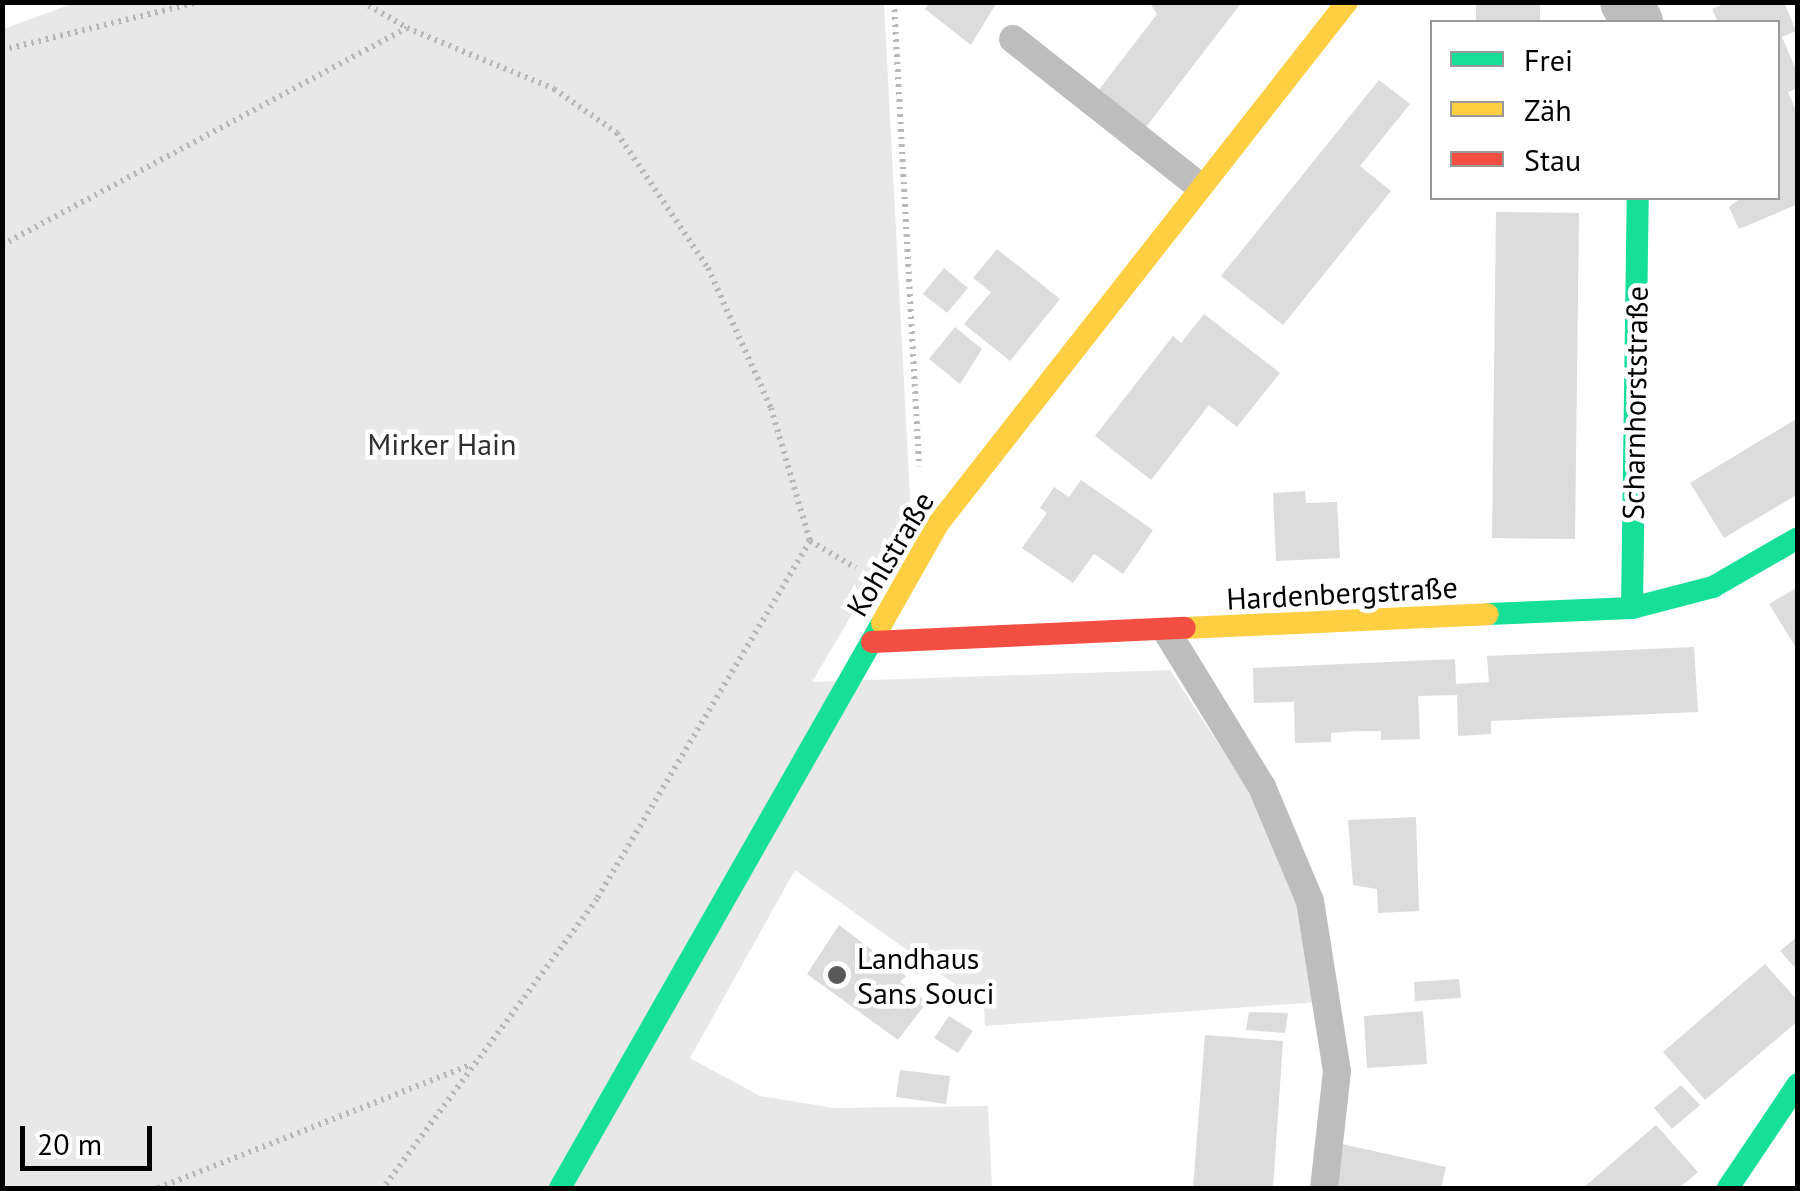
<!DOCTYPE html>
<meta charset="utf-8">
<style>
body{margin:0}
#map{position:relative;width:1800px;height:1191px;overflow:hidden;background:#fff;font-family:"PT Sans",sans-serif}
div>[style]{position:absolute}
.green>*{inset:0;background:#e8e8e8}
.building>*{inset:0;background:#dcdcdc}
.path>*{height:6px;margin-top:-3px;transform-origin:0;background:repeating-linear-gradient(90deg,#b8b8b8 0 2.5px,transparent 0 7.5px)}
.lane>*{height:28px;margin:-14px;padding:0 14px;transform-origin:14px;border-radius:14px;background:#bdbdbd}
.street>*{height:52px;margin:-26px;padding:0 26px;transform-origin:26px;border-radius:26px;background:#bdbdbd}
.fast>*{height:22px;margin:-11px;padding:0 11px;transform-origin:11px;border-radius:11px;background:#16e098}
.slow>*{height:22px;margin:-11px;padding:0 11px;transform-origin:11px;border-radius:11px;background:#ffcf43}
.jam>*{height:22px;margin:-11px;padding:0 11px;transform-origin:11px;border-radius:11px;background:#f24e42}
.dots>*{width:28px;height:28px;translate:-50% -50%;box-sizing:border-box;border:5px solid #fff;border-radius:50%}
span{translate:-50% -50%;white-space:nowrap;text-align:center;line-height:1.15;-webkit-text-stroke:9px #fff;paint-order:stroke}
.street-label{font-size:30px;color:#000}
.park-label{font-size:30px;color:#2d2d2d}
.poi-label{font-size:30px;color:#000}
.left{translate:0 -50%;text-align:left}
.frame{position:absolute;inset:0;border:5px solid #000;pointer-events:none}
.legend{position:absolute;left:1430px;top:20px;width:350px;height:180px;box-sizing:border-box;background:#fff;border:2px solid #999;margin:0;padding:12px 18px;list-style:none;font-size:30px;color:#000}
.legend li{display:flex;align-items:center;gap:20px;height:50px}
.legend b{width:50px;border:2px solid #999}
.scale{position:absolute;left:20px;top:1126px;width:132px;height:45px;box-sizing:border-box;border:5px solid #000;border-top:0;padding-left:12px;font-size:30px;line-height:35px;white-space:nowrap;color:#000;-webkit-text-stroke:8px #fff;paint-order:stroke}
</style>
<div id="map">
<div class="green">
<i style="clip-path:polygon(77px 2px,884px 3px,911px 514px,812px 682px,1170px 670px,1252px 795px,1299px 902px,1318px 1002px,985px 1026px,984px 1005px,795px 870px,690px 1058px,760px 1096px,834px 1108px,988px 1106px,992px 1188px,3px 1188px,3px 29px)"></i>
</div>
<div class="building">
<i style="clip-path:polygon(930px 2px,997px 2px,971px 45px,925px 9px)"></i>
<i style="clip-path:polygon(1149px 2px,1242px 2px,1143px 131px,1095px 95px,1157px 14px)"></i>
<i style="clip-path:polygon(1476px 2px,1540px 2px,1540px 22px,1476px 22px)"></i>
<i style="clip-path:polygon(1728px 2px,1784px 2px,1796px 31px,1782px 37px,1798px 74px,1798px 88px,1788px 92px,1798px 115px,1798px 204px,1739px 229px,1729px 207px,1741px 198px,1778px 198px,1778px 22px,1718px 22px,1712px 9px)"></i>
<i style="clip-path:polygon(1379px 80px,1410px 104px,1360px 166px,1391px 191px,1283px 325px,1221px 276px)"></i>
<i style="clip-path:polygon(1496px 212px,1579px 213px,1575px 539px,1492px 538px)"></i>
<i style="clip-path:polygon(997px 249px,1060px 299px,1010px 361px,964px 324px,991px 292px,973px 278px)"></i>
<i style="clip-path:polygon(944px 268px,968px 288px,947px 313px,923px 294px)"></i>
<i style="clip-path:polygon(1204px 314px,1280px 373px,1237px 427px,1209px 405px,1151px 480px,1095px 436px,1173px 336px,1181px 343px)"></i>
<i style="clip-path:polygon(955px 327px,982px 349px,960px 384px,929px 359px)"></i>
<i style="clip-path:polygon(1798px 418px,1798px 494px,1724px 538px,1690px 483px)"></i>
<i style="clip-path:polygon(1081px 480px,1153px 530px,1123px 574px,1094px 554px,1073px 583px,1022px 548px,1047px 513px,1040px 508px,1054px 487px,1069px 497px)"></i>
<i style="clip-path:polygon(1305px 491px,1306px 503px,1337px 502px,1340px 558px,1276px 561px,1273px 493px)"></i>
<i style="clip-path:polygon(1798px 587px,1798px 651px,1769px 604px)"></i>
<i style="clip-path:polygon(1694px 647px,1698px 712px,1491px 721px,1491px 734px,1458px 736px,1457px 695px,1418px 696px,1420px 739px,1381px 740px,1381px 731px,1356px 731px,1331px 733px,1331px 742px,1295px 743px,1294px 702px,1254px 703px,1253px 668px,1455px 659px,1456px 684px,1489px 682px,1487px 656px)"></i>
<i style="clip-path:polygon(1416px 817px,1419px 911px,1378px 913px,1377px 889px,1353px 885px,1348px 820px)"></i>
<i style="clip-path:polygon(839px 925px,906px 976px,900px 982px,927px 1002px,898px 1040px,807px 974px)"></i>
<i style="clip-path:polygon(1798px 936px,1798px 971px,1780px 951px)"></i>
<i style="clip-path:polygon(1765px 964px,1798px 1001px,1798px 1021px,1705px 1100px,1663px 1052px)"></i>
<i style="clip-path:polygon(1459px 979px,1461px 998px,1415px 1001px,1414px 982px)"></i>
<i style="clip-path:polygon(1423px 1011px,1427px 1064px,1367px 1068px,1364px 1016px)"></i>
<i style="clip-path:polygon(1249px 1012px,1288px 1013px,1285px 1033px,1246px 1030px)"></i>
<i style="clip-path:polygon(949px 1016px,973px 1031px,958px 1053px,934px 1038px)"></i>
<i style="clip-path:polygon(1205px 1035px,1283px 1041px,1273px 1188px,1193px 1188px)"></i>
<i style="clip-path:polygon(900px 1070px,950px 1076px,946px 1104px,896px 1097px)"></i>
<i style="clip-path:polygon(1681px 1085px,1700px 1105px,1672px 1129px,1654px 1108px)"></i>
<i style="clip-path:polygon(1656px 1125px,1698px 1172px,1679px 1188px,1583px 1188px)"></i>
<i style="clip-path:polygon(1342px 1144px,1446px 1167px,1441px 1188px,1333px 1188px)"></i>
</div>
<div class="path">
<i style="left:362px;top:2px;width:51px;rotate:29.6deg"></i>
<i style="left:894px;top:2px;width:465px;rotate:86.9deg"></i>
<i style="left:2px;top:50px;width:203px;rotate:-13.7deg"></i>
<i style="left:2px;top:245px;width:459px;rotate:-28.2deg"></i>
<i style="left:407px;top:28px;width:159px;rotate:22.5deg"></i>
<i style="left:554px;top:89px;width:77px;rotate:34.9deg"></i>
<i style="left:617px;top:133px;width:163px;rotate:56deg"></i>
<i style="left:708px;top:268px;width:154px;rotate:65.8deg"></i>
<i style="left:771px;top:408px;width:139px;rotate:73.7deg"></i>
<i style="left:810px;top:541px;width:417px;rotate:120.8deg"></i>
<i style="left:597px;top:899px;width:360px;rotate:126.5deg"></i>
<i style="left:810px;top:541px;width:53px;rotate:30.4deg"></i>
<i style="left:158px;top:1188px;width:335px;rotate:-21.5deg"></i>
</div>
<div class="lane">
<i style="left:1013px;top:39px;width:236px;rotate:38.3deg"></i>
<i style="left:1167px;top:632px;width:182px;rotate:58.5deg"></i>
<i style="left:1262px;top:787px;width:124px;rotate:67.2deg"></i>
<i style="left:1310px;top:901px;width:172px;rotate:81deg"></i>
<i style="left:1337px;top:1071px;width:118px;rotate:96.3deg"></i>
</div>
<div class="street">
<i style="left:1626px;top:2px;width:23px;rotate:61deg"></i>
</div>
<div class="fast">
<i style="left:1632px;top:608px;width:410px;rotate:-89.2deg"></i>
<i style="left:1488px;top:614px;width:144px;rotate:-2.4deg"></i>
<i style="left:1632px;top:608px;width:84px;rotate:-14.5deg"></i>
<i style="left:1713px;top:587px;width:98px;rotate:-30deg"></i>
<i style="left:560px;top:1188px;width:650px;rotate:-60.32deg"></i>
<i style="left:1728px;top:1188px;width:125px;rotate:-56.1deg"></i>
</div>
<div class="slow">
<i style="left:882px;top:623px;width:114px;rotate:-60.5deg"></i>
<i style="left:938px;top:524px;width:663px;rotate:-51.92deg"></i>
<i style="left:1185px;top:628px;width:303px;rotate:-2.6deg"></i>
</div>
<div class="jam">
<i style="left:872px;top:642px;width:313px;rotate:-2.6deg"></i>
</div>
<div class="dots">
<i style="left:837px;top:975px;background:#595959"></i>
</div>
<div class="street-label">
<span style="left:1635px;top:403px;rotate:-89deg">Scharnhorststraße</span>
<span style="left:890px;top:554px;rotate:-59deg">Kohlstraße</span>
<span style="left:1342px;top:593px;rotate:-3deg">Hardenbergstraße</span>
</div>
<div class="park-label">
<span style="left:442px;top:444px">Mirker Hain</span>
</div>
<div class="poi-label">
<span class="left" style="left:857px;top:975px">Landhaus<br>Sans Souci</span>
</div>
<div class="frame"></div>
<ul class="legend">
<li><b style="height:12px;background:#16e098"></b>Frei</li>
<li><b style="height:12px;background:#ffcf43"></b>Zäh</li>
<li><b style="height:12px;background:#f24e42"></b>Stau</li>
</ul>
<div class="scale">20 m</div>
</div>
